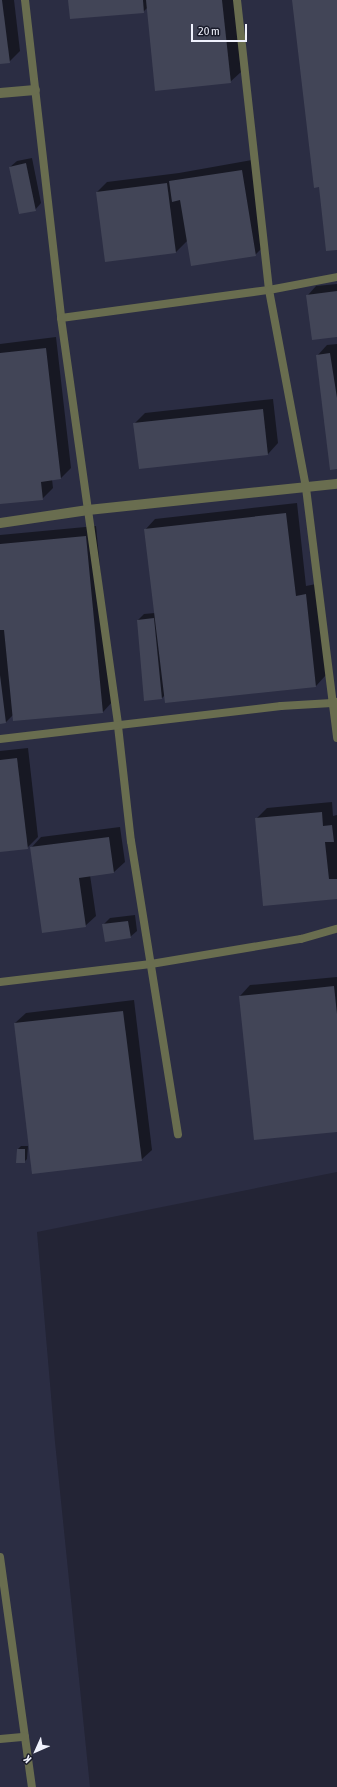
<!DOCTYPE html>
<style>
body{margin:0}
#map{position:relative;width:337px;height:1787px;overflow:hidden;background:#232435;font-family:"Asap Condensed",sans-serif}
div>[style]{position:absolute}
.built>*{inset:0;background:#2b2d43}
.shadow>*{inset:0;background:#0007}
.building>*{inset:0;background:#424557}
.lane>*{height:8px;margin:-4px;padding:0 4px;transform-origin:4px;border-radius:4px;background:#696d4f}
.street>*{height:10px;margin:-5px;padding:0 5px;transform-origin:5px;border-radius:5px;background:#696d4f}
span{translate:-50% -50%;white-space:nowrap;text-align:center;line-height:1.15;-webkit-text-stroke:3px #191b2a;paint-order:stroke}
.north{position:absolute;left:16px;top:1731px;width:40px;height:40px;-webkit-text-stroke:3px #191b2a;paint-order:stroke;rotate:225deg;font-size:11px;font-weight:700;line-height:16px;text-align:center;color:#f0f2fd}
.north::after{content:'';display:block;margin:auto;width:14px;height:18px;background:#f0f2fd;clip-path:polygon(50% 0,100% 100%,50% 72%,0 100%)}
.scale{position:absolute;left:191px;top:24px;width:56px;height:18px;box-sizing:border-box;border:2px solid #f0f2fd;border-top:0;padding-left:5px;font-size:12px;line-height:14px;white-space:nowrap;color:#f0f2fd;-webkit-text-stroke:3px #191b2a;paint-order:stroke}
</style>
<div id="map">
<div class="built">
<i style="clip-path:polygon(0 0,337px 0,337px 1172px,37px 1232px,55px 1442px,90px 1787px,0 1787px)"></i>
</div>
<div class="shadow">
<i style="clip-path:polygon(0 0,14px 0,20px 51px,9px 62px,0 63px)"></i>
<i style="clip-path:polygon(69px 0,234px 0,241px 72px,230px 82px,148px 7px,143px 12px)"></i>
<i style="clip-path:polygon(32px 158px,41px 203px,35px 210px,10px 167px,17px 161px)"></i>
<i style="clip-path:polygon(252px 160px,266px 244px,255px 255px,188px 240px,175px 253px,97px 192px,107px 182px,179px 173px)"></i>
<i style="clip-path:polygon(337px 284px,337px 336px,308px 295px,316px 286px)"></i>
<i style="clip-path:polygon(56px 337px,71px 468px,61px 478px,52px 479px,53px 488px,42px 499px,0 503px,0 344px)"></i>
<i style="clip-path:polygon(337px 344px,337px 468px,317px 356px,327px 345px)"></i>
<i style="clip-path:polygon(273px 399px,278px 443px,268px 454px,134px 424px,145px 413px)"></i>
<i style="clip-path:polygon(297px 503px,306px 586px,316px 584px,326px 675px,316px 686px,165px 695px,162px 698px,145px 699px,138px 620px,144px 614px,155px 613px,145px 530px,155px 519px)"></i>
<i style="clip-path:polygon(96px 526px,113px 701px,103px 712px,13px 715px,6px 722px,0 723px,0 535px)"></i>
<i style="clip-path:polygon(28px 748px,38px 837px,27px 848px,0 851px,0 751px)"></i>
<i style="clip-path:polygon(332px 802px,333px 816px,337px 815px,337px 898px,256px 819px,267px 808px)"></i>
<i style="clip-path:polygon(120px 827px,125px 862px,114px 872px,90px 875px,96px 916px,85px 926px,31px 848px,41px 837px)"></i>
<i style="clip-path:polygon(135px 915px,137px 931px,130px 937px,103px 925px,110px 918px)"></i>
<i style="clip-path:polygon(337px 977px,337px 1131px,240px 996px,250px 985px)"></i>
<i style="clip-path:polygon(134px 1000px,152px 1150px,141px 1160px,15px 1023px,26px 1013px)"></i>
<i style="clip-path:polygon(21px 1146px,28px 1146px,27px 1159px,24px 1162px,18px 1149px)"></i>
</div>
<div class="building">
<i style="clip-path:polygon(0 0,2px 0,10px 63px,0 64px)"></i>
<i style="clip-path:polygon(68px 0,143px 0,144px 13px,70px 19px)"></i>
<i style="clip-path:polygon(146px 0,222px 0,231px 83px,155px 91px)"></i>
<i style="clip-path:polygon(292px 0,337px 0,337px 250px,326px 251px,319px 187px,314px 188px)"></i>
<i style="clip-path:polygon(26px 163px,36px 211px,19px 214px,9px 167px)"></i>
<i style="clip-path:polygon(242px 170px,256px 256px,191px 266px,180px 200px,172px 202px,169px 181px)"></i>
<i style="clip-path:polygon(167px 183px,176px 253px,105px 262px,96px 192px)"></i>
<i style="clip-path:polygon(337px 291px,337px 337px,312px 340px,306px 295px)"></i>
<i style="clip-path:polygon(46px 348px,61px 479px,41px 482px,43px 500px,0 504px,0 353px)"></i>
<i style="clip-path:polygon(330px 353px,337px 398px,337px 469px,330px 470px,316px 355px)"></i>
<i style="clip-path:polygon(263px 409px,268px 455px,139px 469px,133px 423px)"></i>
<i style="clip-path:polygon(286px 513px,296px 596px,306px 594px,316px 687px,165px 703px,144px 529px)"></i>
<i style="clip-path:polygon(86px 536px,103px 713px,13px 721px,4px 630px,0 630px,0 544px)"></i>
<i style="clip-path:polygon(154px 618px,162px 699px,144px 701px,137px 620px)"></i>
<i style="clip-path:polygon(0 675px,6px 723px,0 724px)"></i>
<i style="clip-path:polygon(17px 758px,28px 849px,0 852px,0 760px)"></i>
<i style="clip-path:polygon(322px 812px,323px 826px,332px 825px,334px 842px,325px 842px,329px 879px,337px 879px,337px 899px,263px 906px,255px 818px)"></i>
<i style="clip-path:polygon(109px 837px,114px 873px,79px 878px,86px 927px,42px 933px,30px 847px)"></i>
<i style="clip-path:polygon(128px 921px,131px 938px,105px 942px,102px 924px)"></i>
<i style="clip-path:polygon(334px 986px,337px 1014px,337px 1132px,254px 1140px,239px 996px)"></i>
<i style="clip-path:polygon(123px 1011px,142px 1161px,32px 1174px,14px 1023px)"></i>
<i style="clip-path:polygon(17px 1149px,25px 1149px,25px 1163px,16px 1163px)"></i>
</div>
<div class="lane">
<i style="left:25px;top:0;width:320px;rotate:83.5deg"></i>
<i style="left:61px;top:318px;width:412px;rotate:82deg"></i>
<i style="left:118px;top:726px;width:116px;rotate:83.6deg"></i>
<i style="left:131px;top:841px;width:297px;rotate:80.9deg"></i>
<i style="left:237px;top:0;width:292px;rotate:83.7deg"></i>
<i style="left:269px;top:290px;width:201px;rotate:79.4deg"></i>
<i style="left:306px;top:488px;width:252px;rotate:82.9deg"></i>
<i style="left:61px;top:318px;width:210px;rotate:-7.7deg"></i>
<i style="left:269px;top:290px;width:69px;rotate:-10.8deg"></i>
<i style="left:0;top:739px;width:283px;rotate:-6.7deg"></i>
<i style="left:281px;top:706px;width:51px;rotate:-3.4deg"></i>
<i style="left:0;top:982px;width:152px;rotate:-6.8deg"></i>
<i style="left:151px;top:964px;width:152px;rotate:-9.5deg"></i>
<i style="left:301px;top:939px;width:37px;rotate:-16deg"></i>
<i style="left:0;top:1557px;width:232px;rotate:82.1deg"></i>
<i style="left:0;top:1739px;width:25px;rotate:-5deg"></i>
</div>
<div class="street">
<i style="left:0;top:93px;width:35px;rotate:-5deg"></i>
<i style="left:0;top:523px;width:89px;rotate:-8.4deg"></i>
<i style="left:88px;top:510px;width:250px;rotate:-6deg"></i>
<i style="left:332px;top:703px;width:5px"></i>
</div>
<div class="north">K</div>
<div class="scale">20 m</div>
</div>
